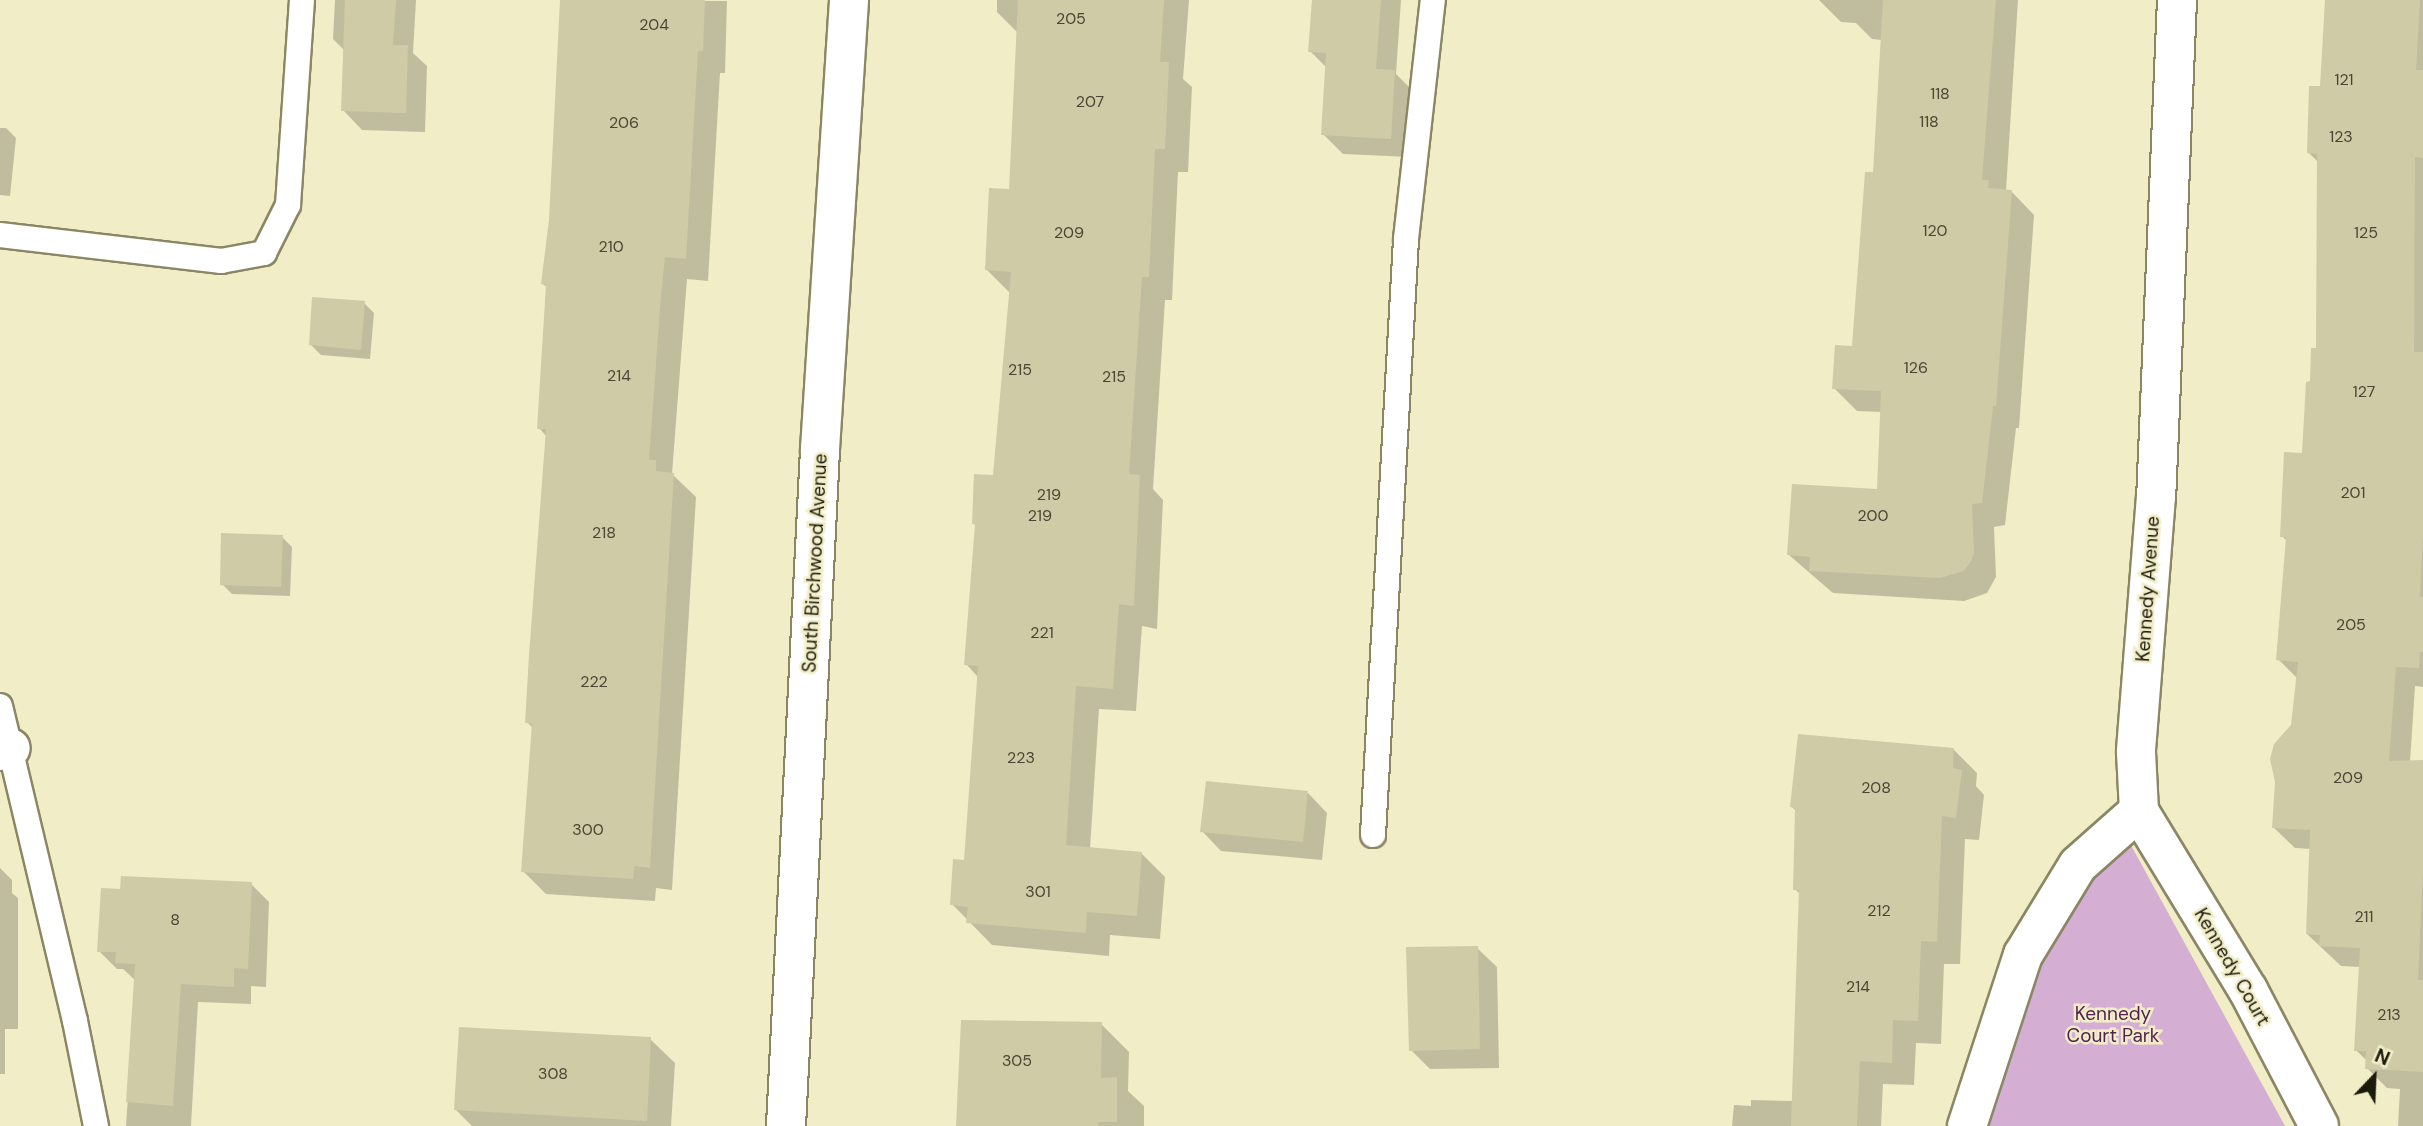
<!DOCTYPE html>
<style>
body{margin:0}
#map{position:relative;width:2423px;height:1126px;overflow:hidden;background:#f1edc7;font-family:"DM Sans",sans-serif}
div>[style]{position:absolute}
.green>*{inset:0;background:#d5aed4}
.shadow>*{inset:0;background:#0003}
.building>*{inset:0;background:#cfcba6}
.roads{filter:drop-shadow(2px 0 #8b8765) drop-shadow(-2px 0 #8b8765) drop-shadow(0 2px #8b8765) drop-shadow(0 -2px #8b8765)}
.service>*{height:24px;margin:-12px;padding:0 12px;transform-origin:12px;border-radius:12px;background:#fff}
.minor>*{height:38px;margin:-19px;padding:0 19px;transform-origin:19px;border-radius:19px;background:#fff}
span{translate:-50% -50%;white-space:nowrap;text-align:center;line-height:1.15;-webkit-text-stroke:5px #f1edc7;paint-order:stroke}
.number-label{font-size:16px;color:#494633}
.number-label span{-webkit-text-stroke-width:0}
.street-label{font-size:19px;color:#1c1a0d}
.park-label{font-size:19px;color:#511f52}
.north{position:absolute;left:2339px;top:1042px;width:70px;height:70px;-webkit-text-stroke:5px #f1edc7;paint-order:stroke;rotate:23deg;font-size:19px;font-weight:700;line-height:28px;text-align:center;color:#1c1a0d}
.north::after{content:'';display:block;margin:auto;width:24px;height:32px;background:#1c1a0d;clip-path:polygon(50% 0,100% 100%,50% 72%,0 100%)}
</style>
<div id="map">
<div class="green">
<i style="clip-path:polygon(2121px 827px,2285px 1126px,1969px 1126px,2007px 1003px)"></i>
</div>
<div class="shadow">
<i style="clip-path:polygon(335px 0,416px 0,413px 53px,427px 66px,425px 132px,362px 130px,343px 110px,345px 51px,333px 39px)"></i>
<i style="clip-path:polygon(562px 0,727px 1px,725px 73px,720px 73px,708px 281px,687px 279px,672px 474px,696px 497px,672px 890px,656px 888px,655px 901px,546px 894px,523px 871px,533px 728px,527px 722px,547px 437px,539px 428px,548px 288px,543px 284px,550px 220px)"></i>
<i style="clip-path:polygon(997px 0,1189px 0,1183px 79px,1192px 87px,1188px 172px,1178px 172px,1172px 300px,1165px 300px,1153px 489px,1163px 500px,1157px 629px,1142px 626px,1136px 711px,1099px 709px,1090px 849px,1141px 853px,1165px 877px,1160px 939px,1110px 935px,1109px 956px,992px 945px,952px 904px,966px 862px,979px 678px,966px 664px,976px 526px,973px 523px,995px 477px,1011px 294px,987px 270px,1011px 190px,1019px 34px,997px 12px)"></i>
<i style="clip-path:polygon(1314px 0,1401px 0,1396px 74px,1414px 92px,1410px 157px,1343px 154px,1323px 134px,1327px 68px,1310px 51px)"></i>
<i style="clip-path:polygon(1819px 0,2018px 0,2006px 191px,2011px 191px,2034px 215px,2019px 428px,2016px 428px,2005px 525px,1994px 527px,1996px 577px,1987px 593px,1964px 601px,1833px 593px,1789px 555px,1879px 491px,1882px 412px,1857px 411px,1834px 388px,1854px 347px,1874px 174px,1882px 40px,1872px 39px,1856px 23px,1841px 22px)"></i>
<i style="clip-path:polygon(2327px 0,2423px 0,2423px 687px,2415px 686px,2410px 762px,2423px 762px,2423px 1126px,2398px 1126px,2400px 1089px,2387px 1088px,2367px 1068px,2367px 1061px,2356px 1050px,2361px 967px,2341px 966px,2307px 934px,2311px 849px,2295px 848px,2274px 828px,2293px 726px,2298px 679px,2278px 659px,2287px 541px,2282px 536px,2303px 455px,2317px 350px,2318px 162px,2309px 153px,2322px 88px)"></i>
<i style="clip-path:polygon(0 128px,6px 128px,16px 138px,10px 196px,0 195px)"></i>
<i style="clip-path:polygon(364px 303px,374px 313px,370px 359px,321px 355px,311px 345px)"></i>
<i style="clip-path:polygon(282px 537px,292px 547px,290px 596px,232px 594px,222px 584px)"></i>
<i style="clip-path:polygon(1954px 750px,1977px 773px,1976px 786px,1984px 795px,1979px 840px,1965px 839px,1960px 964px,1944px 964px,1941px 1044px,1916px 1043px,1914px 1085px,1883px 1084px,1881px 1126px,1732px 1126px,1734px 1105px,1751px 1106px,1751px 1100px,1793px 1101px,1801px 895px,1795px 889px,1797px 812px,1792px 807px)"></i>
<i style="clip-path:polygon(1308px 793px,1327px 813px,1322px 860px,1221px 851px,1202px 831px)"></i>
<i style="clip-path:polygon(0 868px,12px 880px,12px 893px,18px 898px,18px 1029px,5px 1029px,5px 1074px,0 1074px)"></i>
<i style="clip-path:polygon(251px 884px,269px 902px,266px 987px,251px 986px,251px 1004px,198px 1002px,191px 1126px,126px 1126px,136px 981px,123px 969px,117px 969px,99px 951px)"></i>
<i style="clip-path:polygon(1477px 948px,1497px 967px,1499px 1068px,1430px 1069px,1411px 1050px)"></i>
<i style="clip-path:polygon(1101px 1024px,1129px 1052px,1128px 1091px,1144px 1106px,1144px 1126px,959px 1126px)"></i>
<i style="clip-path:polygon(650px 1039px,675px 1063px,671px 1126px,472px 1126px,456px 1110px)"></i>
</div>
<div class="building">
<i style="clip-path:polygon(345px 0,396px 0,393px 45px,408px 45px,406px 113px,341px 111px)"></i>
<i style="clip-path:polygon(560px 0,705px 0,703px 51px,698px 51px,686px 259px,665px 257px,661px 295px,649px 460px,656px 460px,656px 471px,674px 473px,650px 868px,634px 866px,633px 879px,521px 872px,532px 723px,525px 723px,529px 655px,546px 429px,537px 429px,546px 285px,541px 284px,549px 220px)"></i>
<i style="clip-path:polygon(1018px 0,1164px 0,1160px 62px,1169px 62px,1165px 149px,1155px 149px,1149px 277px,1142px 277px,1129px 474px,1140px 475px,1134px 606px,1119px 604px,1113px 689px,1076px 686px,1066px 845px,1142px 852px,1137px 916px,1087px 912px,1086px 933px,966px 923px,968px 907px,950px 905px,953px 859px,964px 860px,978px 666px,964px 665px,975px 524px,972px 524px,974px 474px,993px 475px,1011px 272px,985px 270px,989px 188px,1009px 189px)"></i>
<i style="clip-path:polygon(1312px 0,1381px 0,1376px 69px,1395px 70px,1391px 139px,1321px 135px,1326px 53px,1308px 52px)"></i>
<i style="clip-path:polygon(1883px 0,1996px 0,1982px 180px,1989px 180px,1988px 188px,2012px 190px,1996px 406px,1993px 406px,1982px 503px,1972px 504px,1974px 553px,1971px 561px,1964px 571px,1940px 578px,1809px 571px,1810px 557px,1787px 555px,1792px 484px,1877px 489px,1881px 391px,1832px 389px,1835px 345px,1852px 346px,1865px 172px,1873px 172px)"></i>
<i style="clip-path:polygon(2325px 0,2420px 0,2416px 70px,2423px 70px,2423px 158px,2415px 157px,2414px 352px,2423px 352px,2423px 533px,2420px 597px,2423px 597px,2423px 652px,2420px 652px,2419px 668px,2396px 667px,2389px 761px,2423px 760px,2423px 870px,2418px 980px,2423px 980px,2423px 1072px,2365px 1069px,2366px 1051px,2354px 1051px,2360px 948px,2319px 946px,2320px 935px,2306px 934px,2310px 830px,2272px 828px,2275px 782px,2270px 759px,2274px 744px,2291px 725px,2298px 662px,2276px 660px,2286px 537px,2280px 537px,2284px 452px,2302px 453px,2306px 382px,2310px 381px,2311px 348px,2316px 348px,2317px 154px,2307px 153px,2309px 86px,2320px 86px)"></i>
<i style="clip-path:polygon(312px 297px,365px 301px,361px 350px,309px 345px)"></i>
<i style="clip-path:polygon(221px 533px,283px 535px,281px 587px,220px 585px)"></i>
<i style="clip-path:polygon(1798px 734px,1954px 748px,1953px 768px,1962px 770px,1956px 818px,1942px 816px,1937px 942px,1921px 941px,1918px 1021px,1893px 1020px,1892px 1063px,1860px 1061px,1857px 1126px,1791px 1126px,1799px 890px,1793px 890px,1795px 808px,1790px 807px)"></i>
<i style="clip-path:polygon(1206px 781px,1308px 791px,1303px 842px,1200px 832px)"></i>
<i style="clip-path:polygon(121px 876px,252px 882px,248px 969px,234px 968px,234px 987px,181px 984px,173px 1106px,126px 1102px,135px 964px,115px 963px,116px 952px,97px 952px,101px 888px,120px 889px)"></i>
<i style="clip-path:polygon(1478px 946px,1480px 1049px,1409px 1051px,1406px 947px)"></i>
<i style="clip-path:polygon(961px 1020px,1102px 1022px,1101px 1078px,1117px 1077px,1117px 1122px,1098px 1122px,1098px 1126px,956px 1126px)"></i>
<i style="clip-path:polygon(459px 1027px,651px 1037px,647px 1121px,454px 1110px)"></i>
</div>
<div class="roads">
<div class="service">
<i style="left:0;top:235px;width:223px;rotate:6.7deg"></i>
<i style="left:221px;top:261px;width:44px;rotate:-10.5deg"></i>
<i style="left:264px;top:253px;width:54px;rotate:-63.4deg"></i>
<i style="left:288px;top:205px;width:205px;rotate:-86.1deg"></i>
<i style="left:0;top:706px;width:324px;rotate:76.6deg"></i>
<i style="left:75px;top:1021px;width:107px;rotate:78.7deg"></i>
<i style="left:1373px;top:835px;width:597px;rotate:-86.83deg"></i>
<i style="left:1406px;top:239px;width:241px;rotate:-83.6deg"></i>
</div>
<div class="minor">
<i style="left:2177px;top:0;width:496px;rotate:92.4deg"></i>
<i style="left:2156px;top:496px;width:257px;rotate:94.5deg"></i>
<i style="left:2136px;top:752px;width:59px;rotate:87.1deg"></i>
<i style="left:2139px;top:811px;width:210px;rotate:58.7deg"></i>
<i style="left:2248px;top:990px;width:153px;rotate:62.4deg"></i>
<i style="left:0;top:751px;width:11px;rotate:-15deg"></i>
<i style="left:786px;top:1126px;width:678px;rotate:-87.12deg"></i>
<i style="left:820px;top:449px;width:450px;rotate:-86.3deg"></i>
<i style="left:1967px;top:1126px;width:180px;rotate:-71.9deg"></i>
<i style="left:2023px;top:955px;width:105px;rotate:-58.6deg"></i>
<i style="left:2078px;top:865px;width:81px;rotate:-41.5deg"></i>
</div>
</div>
<div class="number-label">
<span style="left:1071px;top:19px">205</span>
<span style="left:654px;top:25px">204</span>
<span style="left:2344px;top:80px">121</span>
<span style="left:1940px;top:94px">118</span>
<span style="left:1090px;top:102px">207</span>
<span style="left:1929px;top:122px">118</span>
<span style="left:624px;top:123px">206</span>
<span style="left:2341px;top:137px">123</span>
<span style="left:1935px;top:231px">120</span>
<span style="left:1069px;top:233px">209</span>
<span style="left:2366px;top:233px">125</span>
<span style="left:611px;top:247px">210</span>
<span style="left:1916px;top:368px">126</span>
<span style="left:1020px;top:370px">215</span>
<span style="left:619px;top:376px">214</span>
<span style="left:1114px;top:377px">215</span>
<span style="left:2364px;top:392px">127</span>
<span style="left:2353px;top:493px">201</span>
<span style="left:1049px;top:495px">219</span>
<span style="left:1040px;top:516px">219</span>
<span style="left:1873px;top:516px">200</span>
<span style="left:604px;top:533px">218</span>
<span style="left:2351px;top:625px">205</span>
<span style="left:1042px;top:633px">221</span>
<span style="left:594px;top:682px">222</span>
<span style="left:1021px;top:758px">223</span>
<span style="left:2348px;top:778px">209</span>
<span style="left:1876px;top:788px">208</span>
<span style="left:588px;top:830px">300</span>
<span style="left:1038px;top:892px">301</span>
<span style="left:1879px;top:911px">212</span>
<span style="left:2364px;top:917px">211</span>
<span style="left:175px;top:920px">8</span>
<span style="left:1858px;top:987px">214</span>
<span style="left:2389px;top:1015px">213</span>
<span style="left:1017px;top:1061px">305</span>
<span style="left:553px;top:1074px">308</span>
</div>
<div class="street-label">
<span style="left:815px;top:563px;rotate:-87deg">South Birchwood Avenue</span>
<span style="left:2148px;top:589px;rotate:-86deg">Kennedy Avenue</span>
<span style="left:2232px;top:967px;rotate:60deg">Kennedy Court</span>
</div>
<div class="park-label">
<span style="left:2113px;top:1025px">Kennedy<br>Court Park</span>
</div>
<div class="north">N</div>
</div>
